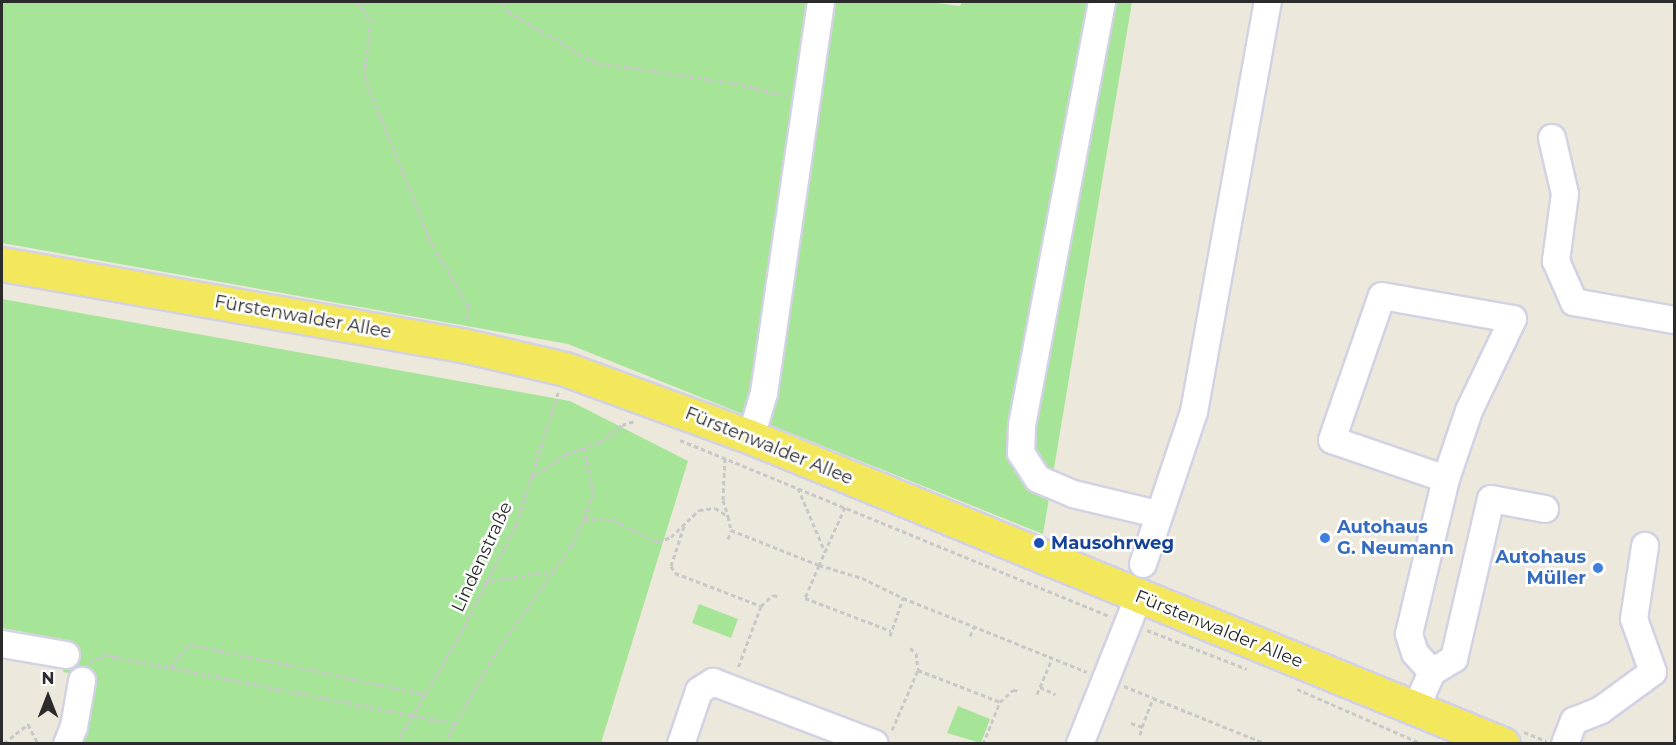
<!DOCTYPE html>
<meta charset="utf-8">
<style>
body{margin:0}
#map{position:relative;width:1676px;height:745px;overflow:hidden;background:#ede8dc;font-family:Montserrat,sans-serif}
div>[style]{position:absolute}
.green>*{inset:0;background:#a6e598}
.path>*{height:3px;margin-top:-1.5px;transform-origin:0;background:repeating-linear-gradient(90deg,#c8c8c8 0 4.5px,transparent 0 7.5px)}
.roads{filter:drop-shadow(2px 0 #d2d2e4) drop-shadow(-2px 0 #d2d2e4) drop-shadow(0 2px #d2d2e4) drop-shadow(0 -2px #d2d2e4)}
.minor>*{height:26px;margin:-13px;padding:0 13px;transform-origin:13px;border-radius:13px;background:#fff}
.major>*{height:33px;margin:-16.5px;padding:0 16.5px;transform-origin:16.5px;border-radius:16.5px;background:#f3e75b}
.dots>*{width:16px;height:16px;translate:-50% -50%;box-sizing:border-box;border:3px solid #fff;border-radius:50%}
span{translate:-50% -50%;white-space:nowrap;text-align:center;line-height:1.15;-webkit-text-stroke:5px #fff;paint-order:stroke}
.street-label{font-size:18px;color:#2b2b2b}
.shop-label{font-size:18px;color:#366cbe;font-weight:700}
.left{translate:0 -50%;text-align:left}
.right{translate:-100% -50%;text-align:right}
.transit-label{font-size:18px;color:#164399;font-weight:700}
.frame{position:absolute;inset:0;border:3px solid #2b2b2b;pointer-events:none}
.north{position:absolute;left:18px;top:667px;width:60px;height:60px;-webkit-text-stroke:4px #fff;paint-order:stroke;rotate:0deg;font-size:16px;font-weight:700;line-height:24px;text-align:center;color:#2b2b2b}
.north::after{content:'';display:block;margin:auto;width:21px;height:27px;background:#2b2b2b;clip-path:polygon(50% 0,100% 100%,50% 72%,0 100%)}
</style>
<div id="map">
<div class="green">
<i style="clip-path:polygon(2px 2px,929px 2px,960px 6px,962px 2px,1132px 2px,1043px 534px,568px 344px,2px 243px)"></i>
<i style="clip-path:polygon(2px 299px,570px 401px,688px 461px,601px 743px,75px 743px,90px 677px,63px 672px,68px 640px,2px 628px)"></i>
<i style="clip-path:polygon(699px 604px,738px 619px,731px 638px,692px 623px)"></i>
<i style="clip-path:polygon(958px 706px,990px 719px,981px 743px,947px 733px)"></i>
</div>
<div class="path">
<i style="left:356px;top:2px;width:23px;rotate:49deg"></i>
<i style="left:371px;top:19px;width:57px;rotate:97deg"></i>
<i style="left:364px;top:76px;width:181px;rotate:68deg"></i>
<i style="left:432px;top:244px;width:73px;rotate:59.6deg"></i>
<i style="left:469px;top:307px;width:14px;rotate:102deg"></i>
<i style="left:502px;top:2px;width:11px;rotate:56deg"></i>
<i style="left:508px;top:11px;width:99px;rotate:31deg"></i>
<i style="left:593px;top:62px;width:143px;rotate:8.5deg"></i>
<i style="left:734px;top:83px;width:55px;rotate:13.8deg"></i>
<i style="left:362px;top:9px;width:7px;rotate:-74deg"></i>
<i style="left:680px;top:440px;width:465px;rotate:22.3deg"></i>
<i style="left:584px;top:447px;width:46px;rotate:78.7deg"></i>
<i style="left:593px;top:492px;width:28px;rotate:108deg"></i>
<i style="left:725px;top:458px;width:42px;rotate:92.7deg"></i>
<i style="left:723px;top:500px;width:17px;rotate:73deg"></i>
<i style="left:531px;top:478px;width:42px;rotate:-34.4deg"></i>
<i style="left:566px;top:454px;width:36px;rotate:-19deg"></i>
<i style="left:600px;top:442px;width:28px;rotate:-38deg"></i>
<i style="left:622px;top:425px;width:13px;rotate:-18deg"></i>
<i style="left:798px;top:488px;width:69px;rotate:67.1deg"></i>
<i style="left:845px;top:507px;width:64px;rotate:114.1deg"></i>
<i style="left:819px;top:565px;width:45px;rotate:16.8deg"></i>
<i style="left:862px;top:578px;width:46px;rotate:26deg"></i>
<i style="left:684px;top:526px;width:42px;rotate:108deg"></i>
<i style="left:671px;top:566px;width:8px;rotate:60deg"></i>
<i style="left:675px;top:573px;width:92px;rotate:21deg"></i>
<i style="left:761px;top:606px;width:66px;rotate:110.4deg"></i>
<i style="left:728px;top:539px;width:9px;rotate:-72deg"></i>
<i style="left:731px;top:530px;width:95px;rotate:21.7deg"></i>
<i style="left:819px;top:565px;width:36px;rotate:113deg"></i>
<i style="left:805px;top:598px;width:92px;rotate:21deg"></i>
<i style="left:484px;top:582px;width:70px;rotate:-9.1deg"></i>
<i style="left:761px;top:606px;width:16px;rotate:-43deg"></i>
<i style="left:773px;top:595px;width:7px;rotate:16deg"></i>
<i style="left:1147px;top:630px;width:107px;rotate:21.3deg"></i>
<i style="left:890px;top:636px;width:40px;rotate:-71.1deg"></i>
<i style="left:903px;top:598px;width:198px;rotate:21.9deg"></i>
<i style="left:970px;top:636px;width:10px;rotate:-66deg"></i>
<i style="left:910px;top:648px;width:8px;rotate:40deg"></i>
<i style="left:916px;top:653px;width:17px;rotate:83deg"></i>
<i style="left:90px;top:662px;width:17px;rotate:-25deg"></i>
<i style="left:105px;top:655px;width:358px;rotate:11.1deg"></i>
<i style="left:170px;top:667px;width:30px;rotate:-50deg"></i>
<i style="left:189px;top:644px;width:241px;rotate:12deg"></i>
<i style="left:1124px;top:686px;width:31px;rotate:22deg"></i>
<i style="left:1040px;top:687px;width:17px;rotate:25deg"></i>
<i style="left:1297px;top:689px;width:137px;rotate:23.6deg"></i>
<i style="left:1037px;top:694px;width:38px;rotate:-67deg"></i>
<i style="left:1131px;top:723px;width:12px;rotate:20deg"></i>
<i style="left:1142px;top:727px;width:31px;rotate:-69deg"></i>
<i style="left:1153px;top:698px;width:123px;rotate:22deg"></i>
<i style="left:892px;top:730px;width:65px;rotate:-66.6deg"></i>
<i style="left:918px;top:670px;width:88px;rotate:21.3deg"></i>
<i style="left:1524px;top:732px;width:24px;rotate:22deg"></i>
<i style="left:1140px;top:735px;width:8px;rotate:-76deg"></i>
<i style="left:4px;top:743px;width:31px;rotate:-38deg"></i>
<i style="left:28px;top:724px;width:22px;rotate:63deg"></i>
<i style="left:396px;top:744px;width:121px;rotate:-59.6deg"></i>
<i style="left:457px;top:640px;width:129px;rotate:-62.8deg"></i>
<i style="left:516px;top:525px;width:139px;rotate:-72.3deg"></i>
<i style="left:444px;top:744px;width:103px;rotate:-60.5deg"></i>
<i style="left:495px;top:654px;width:132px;rotate:-54.9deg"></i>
<i style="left:571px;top:546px;width:30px;rotate:-64deg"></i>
<i style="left:584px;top:519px;width:29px;rotate:2deg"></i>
<i style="left:613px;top:520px;width:50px;rotate:26.1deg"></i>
<i style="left:658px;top:542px;width:14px;rotate:-21deg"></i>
<i style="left:671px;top:537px;width:39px;rotate:-44deg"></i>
<i style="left:699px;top:510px;width:16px;rotate:-7deg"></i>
<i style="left:715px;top:508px;width:15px;rotate:32deg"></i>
<i style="left:728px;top:516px;width:14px;rotate:78deg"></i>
<i style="left:983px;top:744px;width:45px;rotate:-68deg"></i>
<i style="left:1000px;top:702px;width:18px;rotate:-43deg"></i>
<i style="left:1013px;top:690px;width:6px;rotate:9deg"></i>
</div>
<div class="roads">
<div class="minor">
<i style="left:1102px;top:2px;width:431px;rotate:100.7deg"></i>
<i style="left:1022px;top:426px;width:27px;rotate:92deg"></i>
<i style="left:1021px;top:453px;width:31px;rotate:57deg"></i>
<i style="left:1038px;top:479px;width:38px;rotate:23deg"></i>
<i style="left:1073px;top:494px;width:86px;rotate:13.4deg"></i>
<i style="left:1552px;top:138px;width:57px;rotate:76.9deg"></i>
<i style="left:1565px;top:194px;width:68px;rotate:97.7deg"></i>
<i style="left:1556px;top:261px;width:45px;rotate:66.3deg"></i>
<i style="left:1574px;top:302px;width:102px;rotate:10.2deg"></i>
<i style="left:751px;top:437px;width:46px;rotate:-73.5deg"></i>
<i style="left:764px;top:393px;width:395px;rotate:-81.7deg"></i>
<i style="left:1143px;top:564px;width:160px;rotate:-71.5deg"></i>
<i style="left:1194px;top:412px;width:417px;rotate:-79.8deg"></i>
<i style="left:2px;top:644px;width:65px;rotate:9.8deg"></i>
<i style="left:1432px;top:672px;width:26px;rotate:-31deg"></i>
<i style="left:1454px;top:659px;width:164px;rotate:-77deg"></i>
<i style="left:1491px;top:499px;width:55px;rotate:10.5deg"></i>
<i style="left:1416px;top:708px;width:39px;rotate:-66deg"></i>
<i style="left:1432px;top:672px;width:25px;rotate:-132deg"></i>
<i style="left:1415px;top:653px;width:20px;rotate:-108deg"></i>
<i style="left:1409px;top:634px;width:159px;rotate:-76.6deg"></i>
<i style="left:1446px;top:479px;width:120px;rotate:-161.1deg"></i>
<i style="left:1332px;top:440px;width:152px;rotate:-70.9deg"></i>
<i style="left:1382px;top:296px;width:133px;rotate:10deg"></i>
<i style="left:1513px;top:319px;width:102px;rotate:115.6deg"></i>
<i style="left:1469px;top:411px;width:72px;rotate:108.7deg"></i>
<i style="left:67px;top:744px;width:18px;rotate:-68deg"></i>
<i style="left:74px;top:727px;width:47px;rotate:-80.1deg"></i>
<i style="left:681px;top:744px;width:56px;rotate:-71.2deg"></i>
<i style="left:699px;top:691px;width:17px;rotate:-33deg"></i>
<i style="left:713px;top:682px;width:173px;rotate:20.9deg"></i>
<i style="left:1080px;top:744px;width:159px;rotate:-68.3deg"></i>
<i style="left:1565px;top:744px;width:25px;rotate:-69deg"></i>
<i style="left:1574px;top:721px;width:29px;rotate:-22deg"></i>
<i style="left:1601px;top:710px;width:64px;rotate:-36.2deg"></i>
<i style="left:1653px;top:672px;width:56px;rotate:-109.7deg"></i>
<i style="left:1634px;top:619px;width:74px;rotate:-81.4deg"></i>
</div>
<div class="major">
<i style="left:2px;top:264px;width:467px;rotate:10deg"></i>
<i style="left:462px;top:345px;width:106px;rotate:13.1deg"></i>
<i style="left:565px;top:369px;width:198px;rotate:20.1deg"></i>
<i style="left:751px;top:437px;width:812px;rotate:22.21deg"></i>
</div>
</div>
<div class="dots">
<i style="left:1325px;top:538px;background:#3f7fe0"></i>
<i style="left:1039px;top:543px;background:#1a4fb4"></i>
<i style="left:1598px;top:568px;background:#3f7fe0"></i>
</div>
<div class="street-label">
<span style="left:303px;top:317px;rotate:10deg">Fürstenwalder Allee</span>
<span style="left:769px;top:446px;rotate:22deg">Fürstenwalder Allee</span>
<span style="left:482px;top:557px;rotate:-65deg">Lindenstraße</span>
<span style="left:1219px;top:629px;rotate:22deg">Fürstenwalder Allee</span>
</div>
<div class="shop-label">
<span class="left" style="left:1337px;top:538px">Autohaus<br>G. Neumann</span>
<span class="right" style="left:1586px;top:568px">Autohaus<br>Müller</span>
</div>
<div class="transit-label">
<span class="left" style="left:1051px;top:543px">Mausohrweg</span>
</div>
<div class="frame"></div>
<div class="north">N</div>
</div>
